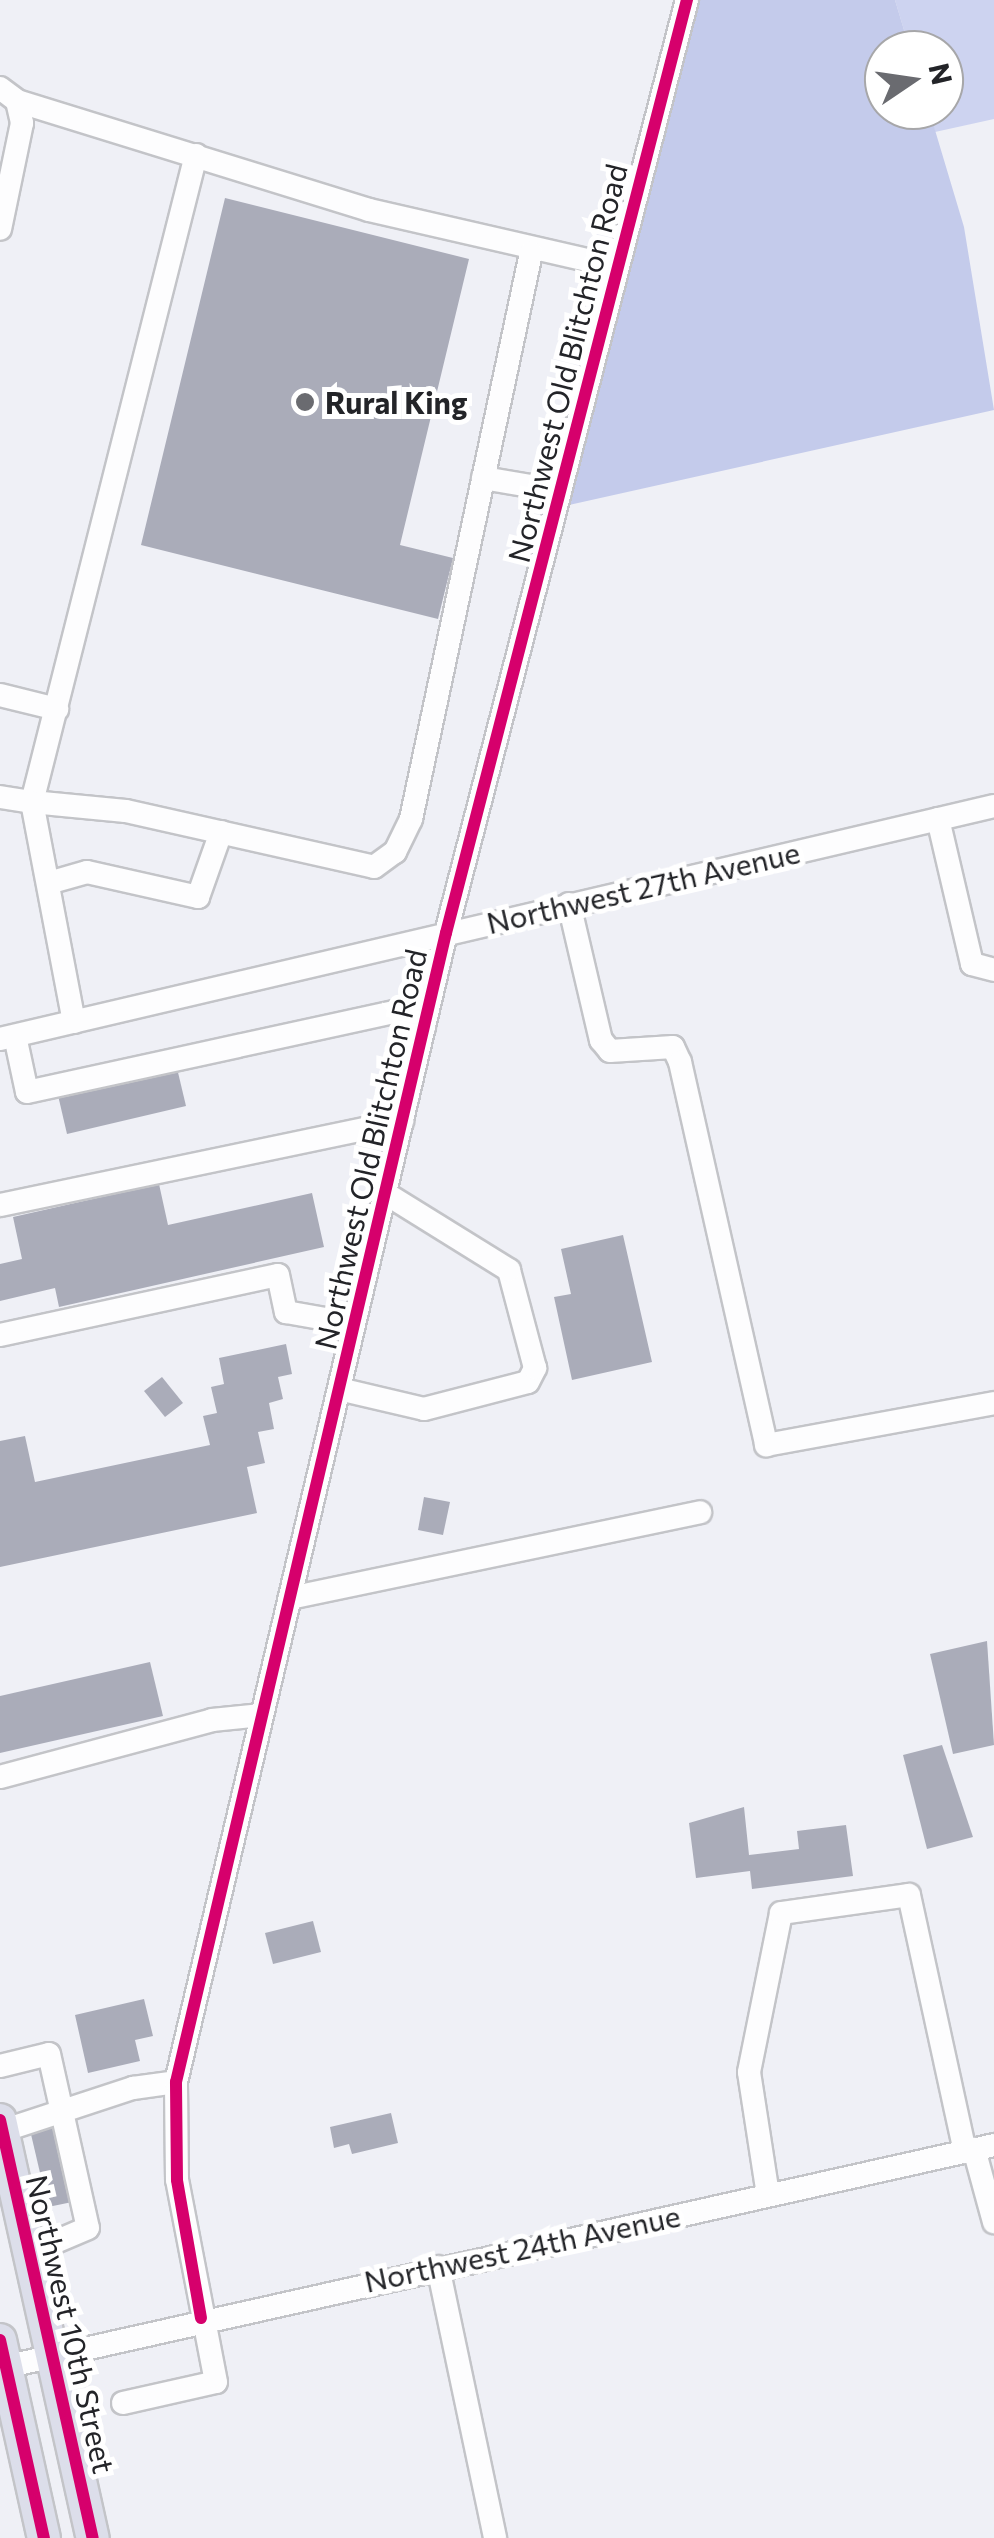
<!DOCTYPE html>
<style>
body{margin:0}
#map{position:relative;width:994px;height:2538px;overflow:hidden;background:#eff0f6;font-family:Commissioner,sans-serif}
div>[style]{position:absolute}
.green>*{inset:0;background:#cdd3f0}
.forest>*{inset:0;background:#c4cbeb}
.building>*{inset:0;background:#aaacb9}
.roads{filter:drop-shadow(2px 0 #c3c4c8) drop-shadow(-2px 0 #c3c4c8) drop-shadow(0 2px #c3c4c8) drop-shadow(0 -2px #c3c4c8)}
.minor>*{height:22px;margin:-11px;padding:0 11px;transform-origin:11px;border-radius:11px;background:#fdfdfe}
.highway>*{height:32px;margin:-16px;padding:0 16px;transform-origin:16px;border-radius:16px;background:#dcdeea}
.cycleway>*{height:12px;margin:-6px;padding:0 6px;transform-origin:6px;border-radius:6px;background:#d6006c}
.dots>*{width:28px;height:28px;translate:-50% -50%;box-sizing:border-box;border:5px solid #fff;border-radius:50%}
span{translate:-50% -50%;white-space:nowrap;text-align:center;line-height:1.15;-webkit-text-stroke:10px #fff;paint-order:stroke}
.street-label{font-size:30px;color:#232428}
.poi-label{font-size:30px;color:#232428;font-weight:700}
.left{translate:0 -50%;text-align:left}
.north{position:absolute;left:864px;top:30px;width:100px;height:100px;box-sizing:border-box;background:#fff;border:2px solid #a7a7a9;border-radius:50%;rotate:77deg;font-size:28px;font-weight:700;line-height:40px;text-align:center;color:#232428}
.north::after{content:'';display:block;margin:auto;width:35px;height:45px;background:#6a6b70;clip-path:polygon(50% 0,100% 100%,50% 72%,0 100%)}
</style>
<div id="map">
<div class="green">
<i style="clip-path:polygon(895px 0,994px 0,994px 119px,935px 132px,929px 110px,944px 110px,944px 50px,910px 50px)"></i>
</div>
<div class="forest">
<i style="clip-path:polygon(699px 0,895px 0,910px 50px,884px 50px,884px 110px,929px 110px,964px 227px,994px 410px,569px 505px)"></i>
</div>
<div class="building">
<i style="clip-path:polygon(225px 198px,469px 259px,400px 545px,453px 558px,438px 619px,141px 545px)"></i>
<i style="clip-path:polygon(176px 1064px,186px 1106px,67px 1134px,57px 1091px)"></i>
<i style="clip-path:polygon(159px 1184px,168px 1225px,312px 1193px,324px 1247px,59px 1307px,55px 1288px,0 1301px,0 1264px,22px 1259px,13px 1217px)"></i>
<i style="clip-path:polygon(623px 1235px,652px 1362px,572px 1380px,554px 1297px,571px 1294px,561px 1249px)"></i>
<i style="clip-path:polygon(286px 1344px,292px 1374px,278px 1377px,283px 1399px,269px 1403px,274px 1429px,258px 1432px,265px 1463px,247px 1467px,257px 1513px,0 1567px,0 1441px,25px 1436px,35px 1482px,210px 1445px,203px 1416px,217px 1413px,211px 1387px,224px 1384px,219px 1358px)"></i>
<i style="clip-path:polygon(162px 1377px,183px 1403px,165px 1417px,144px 1391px)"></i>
<i style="clip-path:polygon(424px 1497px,450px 1502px,443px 1535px,418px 1530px)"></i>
<i style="clip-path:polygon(987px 1641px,994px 1745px,953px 1754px,930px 1654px)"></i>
<i style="clip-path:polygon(150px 1662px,163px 1716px,0 1753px,0 1696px)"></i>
<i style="clip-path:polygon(942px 1745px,973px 1837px,927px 1849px,903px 1755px)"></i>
<i style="clip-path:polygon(744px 1807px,749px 1855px,799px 1849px,797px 1831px,846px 1825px,853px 1876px,752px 1889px,750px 1871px,696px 1878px,689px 1823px)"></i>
<i style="clip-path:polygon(313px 1921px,321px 1952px,273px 1964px,265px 1933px)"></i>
<i style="clip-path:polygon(144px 1999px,153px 2036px,135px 2040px,140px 2061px,88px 2073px,75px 2015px)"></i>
<i style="clip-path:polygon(391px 2113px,398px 2143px,352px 2154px,349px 2144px,334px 2148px,330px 2127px)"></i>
<i style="clip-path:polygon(59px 2124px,77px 2201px,48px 2207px,30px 2130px)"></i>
</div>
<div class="roads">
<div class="minor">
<i style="left:0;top:88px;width:21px;rotate:37deg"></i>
<i style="left:17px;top:101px;width:23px;rotate:77deg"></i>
<i style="left:22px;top:123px;width:108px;rotate:101.7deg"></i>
<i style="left:17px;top:101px;width:368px;rotate:17.2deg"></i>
<i style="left:369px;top:210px;width:254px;rotate:12.9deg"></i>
<i style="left:196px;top:155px;width:667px;rotate:104.22deg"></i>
<i style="left:32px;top:802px;width:94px;rotate:5.5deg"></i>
<i style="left:126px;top:811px;width:254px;rotate:12.7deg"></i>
<i style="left:374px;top:867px;width:26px;rotate:-36deg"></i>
<i style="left:395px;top:852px;width:37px;rotate:-64deg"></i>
<i style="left:411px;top:819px;width:579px;rotate:-78.03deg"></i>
<i style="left:483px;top:478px;width:78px;rotate:9.6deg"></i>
<i style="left:0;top:695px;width:59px;rotate:13.8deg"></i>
<i style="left:0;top:797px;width:32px;rotate:9deg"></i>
<i style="left:32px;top:802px;width:224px;rotate:79.2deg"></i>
<i style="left:938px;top:819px;width:149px;rotate:76.8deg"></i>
<i style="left:972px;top:964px;width:23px;rotate:15deg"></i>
<i style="left:52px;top:882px;width:36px;rotate:-16deg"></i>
<i style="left:87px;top:872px;width:114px;rotate:12.7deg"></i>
<i style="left:198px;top:897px;width:69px;rotate:-70.5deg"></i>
<i style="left:569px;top:904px;width:140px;rotate:76.8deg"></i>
<i style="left:601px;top:1040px;width:14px;rotate:51deg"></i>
<i style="left:610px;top:1051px;width:63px;rotate:-3.6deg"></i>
<i style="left:673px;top:1047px;width:17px;rotate:65deg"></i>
<i style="left:680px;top:1062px;width:393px;rotate:77.3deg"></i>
<i style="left:766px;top:1445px;width:232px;rotate:-10.4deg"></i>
<i style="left:15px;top:1036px;width:57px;rotate:77.9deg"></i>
<i style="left:27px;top:1092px;width:386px;rotate:-12.3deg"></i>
<i style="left:404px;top:1010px;width:26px;rotate:39deg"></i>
<i style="left:0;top:1039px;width:1021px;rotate:-13.19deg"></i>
<i style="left:0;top:1205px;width:411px;rotate:-11.8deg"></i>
<i style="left:0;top:1335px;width:284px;rotate:-12.2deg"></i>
<i style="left:278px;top:1275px;width:38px;rotate:78deg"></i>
<i style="left:286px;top:1312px;width:69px;rotate:10deg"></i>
<i style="left:339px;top:1389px;width:87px;rotate:13.2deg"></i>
<i style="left:424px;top:1409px;width:107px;rotate:-14.6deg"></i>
<i style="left:528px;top:1382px;width:16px;rotate:-63deg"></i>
<i style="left:535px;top:1368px;width:101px;rotate:-104.9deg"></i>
<i style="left:509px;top:1270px;width:146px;rotate:-148.2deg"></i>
<i style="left:290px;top:1598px;width:419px;rotate:-11.8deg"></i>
<i style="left:0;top:1777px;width:220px;rotate:-15deg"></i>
<i style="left:212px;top:1720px;width:50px;rotate:-5.7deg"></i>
<i style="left:0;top:2066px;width:50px;rotate:-13.8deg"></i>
<i style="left:49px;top:2054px;width:178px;rotate:77.4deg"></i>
<i style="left:88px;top:2228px;width:64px;rotate:157deg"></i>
<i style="left:2px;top:2131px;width:138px;rotate:-18.2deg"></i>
<i style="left:133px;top:2088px;width:43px;rotate:-7.9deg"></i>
<i style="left:974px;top:2149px;width:76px;rotate:74.7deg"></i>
<i style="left:768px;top:2195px;width:124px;rotate:-98.8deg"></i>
<i style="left:749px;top:2072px;width:162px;rotate:-78.6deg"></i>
<i style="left:781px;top:1913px;width:129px;rotate:-8deg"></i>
<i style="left:909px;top:1895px;width:263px;rotate:77.7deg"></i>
<i style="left:438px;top:2267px;width:277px;rotate:78.1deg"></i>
<i style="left:0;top:2368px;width:1019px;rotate:-12.64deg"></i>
<i style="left:123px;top:2403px;width:95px;rotate:-12.7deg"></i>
<i style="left:216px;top:2382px;width:206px;rotate:-100.9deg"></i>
<i style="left:177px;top:2180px;width:98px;rotate:-90.6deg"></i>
<i style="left:176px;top:2082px;width:1180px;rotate:-76.78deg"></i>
<i style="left:446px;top:933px;width:964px;rotate:-75.52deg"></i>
</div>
<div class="highway">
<i style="left:0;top:2120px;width:428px;rotate:77.5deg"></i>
<i style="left:0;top:2340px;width:203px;rotate:77.5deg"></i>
</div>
</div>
<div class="cycleway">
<i style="left:0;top:2120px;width:428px;rotate:77.5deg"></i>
<i style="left:201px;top:2318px;width:140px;rotate:-99.9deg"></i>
<i style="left:177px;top:2180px;width:98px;rotate:-90.6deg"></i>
<i style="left:176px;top:2082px;width:1180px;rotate:-76.78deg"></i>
<i style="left:446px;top:933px;width:964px;rotate:-75.52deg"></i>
<i style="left:0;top:2340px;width:203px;rotate:77.5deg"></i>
</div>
<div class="dots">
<i style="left:305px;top:402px;background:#6a6b70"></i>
</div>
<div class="street-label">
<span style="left:567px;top:363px;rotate:-76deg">Northwest Old Blitchton Road</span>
<span style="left:643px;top:887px;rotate:-13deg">Northwest 27th Avenue</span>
<span style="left:370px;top:1149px;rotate:-77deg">Northwest Old Blitchton Road</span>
<span style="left:522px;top:2248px;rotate:-12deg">Northwest 24th Avenue</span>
<span style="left:71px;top:2324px;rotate:77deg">Northwest 10th Street</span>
</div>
<div class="poi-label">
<span class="left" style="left:325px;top:402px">Rural King</span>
</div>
<div class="north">N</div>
</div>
